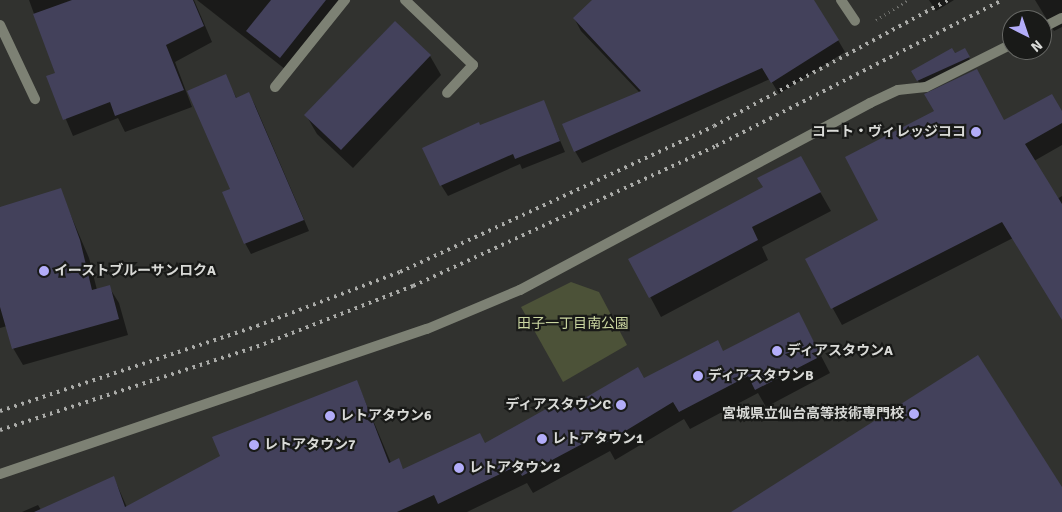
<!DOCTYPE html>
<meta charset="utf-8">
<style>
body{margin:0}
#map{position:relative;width:1062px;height:512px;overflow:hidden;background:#31322f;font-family:Signika,"Noto Sans JP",sans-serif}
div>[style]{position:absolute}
.green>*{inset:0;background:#4c5238}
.shadow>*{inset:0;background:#0007}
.building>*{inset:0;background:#43415b}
.path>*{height:3px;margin-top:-1.5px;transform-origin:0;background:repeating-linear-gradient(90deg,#6d6e6b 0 1px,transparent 0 5px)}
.minor>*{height:10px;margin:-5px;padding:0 5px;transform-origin:5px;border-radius:5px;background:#7d8174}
.rail>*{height:4px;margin-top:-2px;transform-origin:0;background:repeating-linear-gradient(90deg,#aaaba8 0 2.5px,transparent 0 7.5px)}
.dots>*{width:14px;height:14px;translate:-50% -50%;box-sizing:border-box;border:2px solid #191a18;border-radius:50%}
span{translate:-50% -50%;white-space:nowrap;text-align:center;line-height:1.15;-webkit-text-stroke:4.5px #191a18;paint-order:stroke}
.poi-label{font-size:14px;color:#d9dad7;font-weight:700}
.right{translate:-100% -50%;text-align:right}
.left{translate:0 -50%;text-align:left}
.park-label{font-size:14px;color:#cbd7a1}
.north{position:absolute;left:1002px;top:10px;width:50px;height:50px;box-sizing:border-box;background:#191a18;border:1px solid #666764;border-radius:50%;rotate:139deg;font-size:14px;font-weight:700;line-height:20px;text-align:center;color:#d9dad7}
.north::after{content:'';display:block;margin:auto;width:18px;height:22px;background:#b3adf9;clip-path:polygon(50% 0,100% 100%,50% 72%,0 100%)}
</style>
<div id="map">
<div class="green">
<i style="clip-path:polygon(571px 282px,599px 292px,627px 345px,563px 382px,521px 307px)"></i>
</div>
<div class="shadow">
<i style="clip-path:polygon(29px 0,194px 0,212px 42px,175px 62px,192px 107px,125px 132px,118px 118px,73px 136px,48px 77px,56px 74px)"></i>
<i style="clip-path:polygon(197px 0,347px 0,290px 73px)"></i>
<i style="clip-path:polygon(594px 0,788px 0,838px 40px,845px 52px,779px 94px,770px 79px,582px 163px,575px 151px,640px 93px,581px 31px,574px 18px)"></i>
<i style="clip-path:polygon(929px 0,954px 0,936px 11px)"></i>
<i style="clip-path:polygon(1035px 0,1062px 0,1062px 27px,1054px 31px)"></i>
<i style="clip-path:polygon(395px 23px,430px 56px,441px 75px,353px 168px,317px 134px,306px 115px)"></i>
<i style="clip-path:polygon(964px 49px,972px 63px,921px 86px,913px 72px)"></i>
<i style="clip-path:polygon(225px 76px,237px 99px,249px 94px,255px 105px,309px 231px,251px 254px,245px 243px,232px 190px)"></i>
<i style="clip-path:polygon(543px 101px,565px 152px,522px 169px,520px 164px,448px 196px,441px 185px)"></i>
<i style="clip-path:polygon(1062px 114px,1062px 145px,1034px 161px,1057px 199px,1062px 196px,1062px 319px,1013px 238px,842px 325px,806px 260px,879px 220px,1004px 121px)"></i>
<i style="clip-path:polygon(800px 157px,831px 211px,762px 247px,768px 260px,661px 317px,630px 259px,764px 188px)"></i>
<i style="clip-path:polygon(60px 190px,89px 258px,97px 290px,109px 287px,119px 303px,128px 335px,23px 365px,13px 348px,7px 326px,0 328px,0 208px)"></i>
<i style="clip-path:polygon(808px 331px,830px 373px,766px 407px,758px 393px,690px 429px,684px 419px,615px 460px,610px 451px,533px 493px,527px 483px,467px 512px,156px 512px,357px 382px,391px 463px,398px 460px,404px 471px,485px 444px,643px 380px,724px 353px)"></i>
<i style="clip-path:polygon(114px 478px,129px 512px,22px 512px,38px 505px,41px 510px)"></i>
</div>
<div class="building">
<i style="clip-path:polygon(72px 0,193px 0,204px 26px,166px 45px,184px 90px,115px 116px,110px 102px,63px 120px,46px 76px,55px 73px,33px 14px)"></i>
<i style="clip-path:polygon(271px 0,326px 0,280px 58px,246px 31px)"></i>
<i style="clip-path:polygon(592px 0,814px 0,839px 40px,771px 83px,762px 68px,574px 152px,562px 124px,641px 91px,573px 18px)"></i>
<i style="clip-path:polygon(395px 21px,431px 55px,341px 150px,304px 115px)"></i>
<i style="clip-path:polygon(952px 48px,955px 53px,965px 48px,970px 57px,917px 81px,911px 71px)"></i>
<i style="clip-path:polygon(977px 69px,1004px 120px,1052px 94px,1062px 111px,1062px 123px,1025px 144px,1062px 204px,1062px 320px,1002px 222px,831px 309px,805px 259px,878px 220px,845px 157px,934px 111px,924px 94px)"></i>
<i style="clip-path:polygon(226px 74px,236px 98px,249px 92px,304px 220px,244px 244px,222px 192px,230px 189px,187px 91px)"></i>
<i style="clip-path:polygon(544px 100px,560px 141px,515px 159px,513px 154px,440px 186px,422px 148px,479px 122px,480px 125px)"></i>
<i style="clip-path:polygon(801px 156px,821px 192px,752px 227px,758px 240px,649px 298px,628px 259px,763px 187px,757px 178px)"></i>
<i style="clip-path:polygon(61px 188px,80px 240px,92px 290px,110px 285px,119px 319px,12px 349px,0 307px,0 207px)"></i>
<i style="clip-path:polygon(799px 312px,821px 356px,755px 390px,748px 376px,679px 412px,673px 402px,604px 444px,599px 435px,522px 476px,517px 466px,438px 504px,434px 495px,397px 512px,34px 512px,114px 476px,125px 507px,220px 456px,212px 437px,357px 380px,389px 463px,399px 458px,403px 469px,480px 433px,485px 443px,562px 400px,566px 409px,638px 367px,644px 378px,718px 340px,723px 351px)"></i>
<i style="clip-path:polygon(978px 355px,1062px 487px,1062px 512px,731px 512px)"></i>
</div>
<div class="path">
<i style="left:876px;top:20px;width:38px;rotate:-32deg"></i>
</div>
<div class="minor">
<i style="left:405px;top:0;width:94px;rotate:43.7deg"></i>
<i style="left:473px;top:65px;width:38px;rotate:133deg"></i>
<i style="left:841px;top:0;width:25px;rotate:56deg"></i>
<i style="left:0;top:25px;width:82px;rotate:64.7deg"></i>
<i style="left:1042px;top:28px;width:22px;rotate:-27deg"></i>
<i style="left:275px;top:87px;width:112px;rotate:-51.2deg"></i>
<i style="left:0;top:474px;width:451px;rotate:-18.8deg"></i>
<i style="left:427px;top:329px;width:101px;rotate:-22.8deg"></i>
<i style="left:520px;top:290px;width:397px;rotate:-28.1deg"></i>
<i style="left:870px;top:103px;width:31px;rotate:-25deg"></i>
<i style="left:898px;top:90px;width:28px;rotate:-6deg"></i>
<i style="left:926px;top:87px;width:96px;rotate:-26.6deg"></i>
</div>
<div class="rail">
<i style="left:0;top:411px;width:271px;rotate:-18.3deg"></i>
<i style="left:257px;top:326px;width:153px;rotate:-20.7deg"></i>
<i style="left:400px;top:272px;width:346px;rotate:-24.9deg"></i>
<i style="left:714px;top:126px;width:266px;rotate:-28.3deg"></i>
<i style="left:0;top:430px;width:278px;rotate:-18deg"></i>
<i style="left:264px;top:344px;width:160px;rotate:-21.3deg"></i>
<i style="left:413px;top:286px;width:334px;rotate:-24.8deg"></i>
<i style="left:716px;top:146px;width:322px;rotate:-27deg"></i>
</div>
<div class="dots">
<i style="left:976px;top:132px;background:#b3adf9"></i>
<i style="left:44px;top:271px;background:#b3adf9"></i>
<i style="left:777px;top:351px;background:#b3adf9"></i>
<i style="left:698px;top:376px;background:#b3adf9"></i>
<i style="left:621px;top:405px;background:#b3adf9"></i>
<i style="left:914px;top:414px;background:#b3adf9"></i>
<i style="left:330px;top:416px;background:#b3adf9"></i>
<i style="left:542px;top:439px;background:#b3adf9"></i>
<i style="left:254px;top:445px;background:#b3adf9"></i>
<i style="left:459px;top:468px;background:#b3adf9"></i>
</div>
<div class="poi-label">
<span class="right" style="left:966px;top:132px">コート・ヴィレッジココ</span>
<span class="left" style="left:54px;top:271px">イーストブルーサンロクA</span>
<span class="left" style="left:787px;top:351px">ディアスタウンA</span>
<span class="left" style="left:708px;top:376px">ディアスタウンB</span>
<span class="right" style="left:611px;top:405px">ディアスタウンC</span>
<span class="right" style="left:904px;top:414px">宮城県立仙台高等技術専門校</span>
<span class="left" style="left:340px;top:416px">レトアタウン6</span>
<span class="left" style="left:552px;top:439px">レトアタウン1</span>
<span class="left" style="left:264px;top:445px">レトアタウン7</span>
<span class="left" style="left:469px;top:468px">レトアタウン2</span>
</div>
<div class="park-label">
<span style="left:573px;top:324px">田子一丁目南公園</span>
</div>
<div class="north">N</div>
</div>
